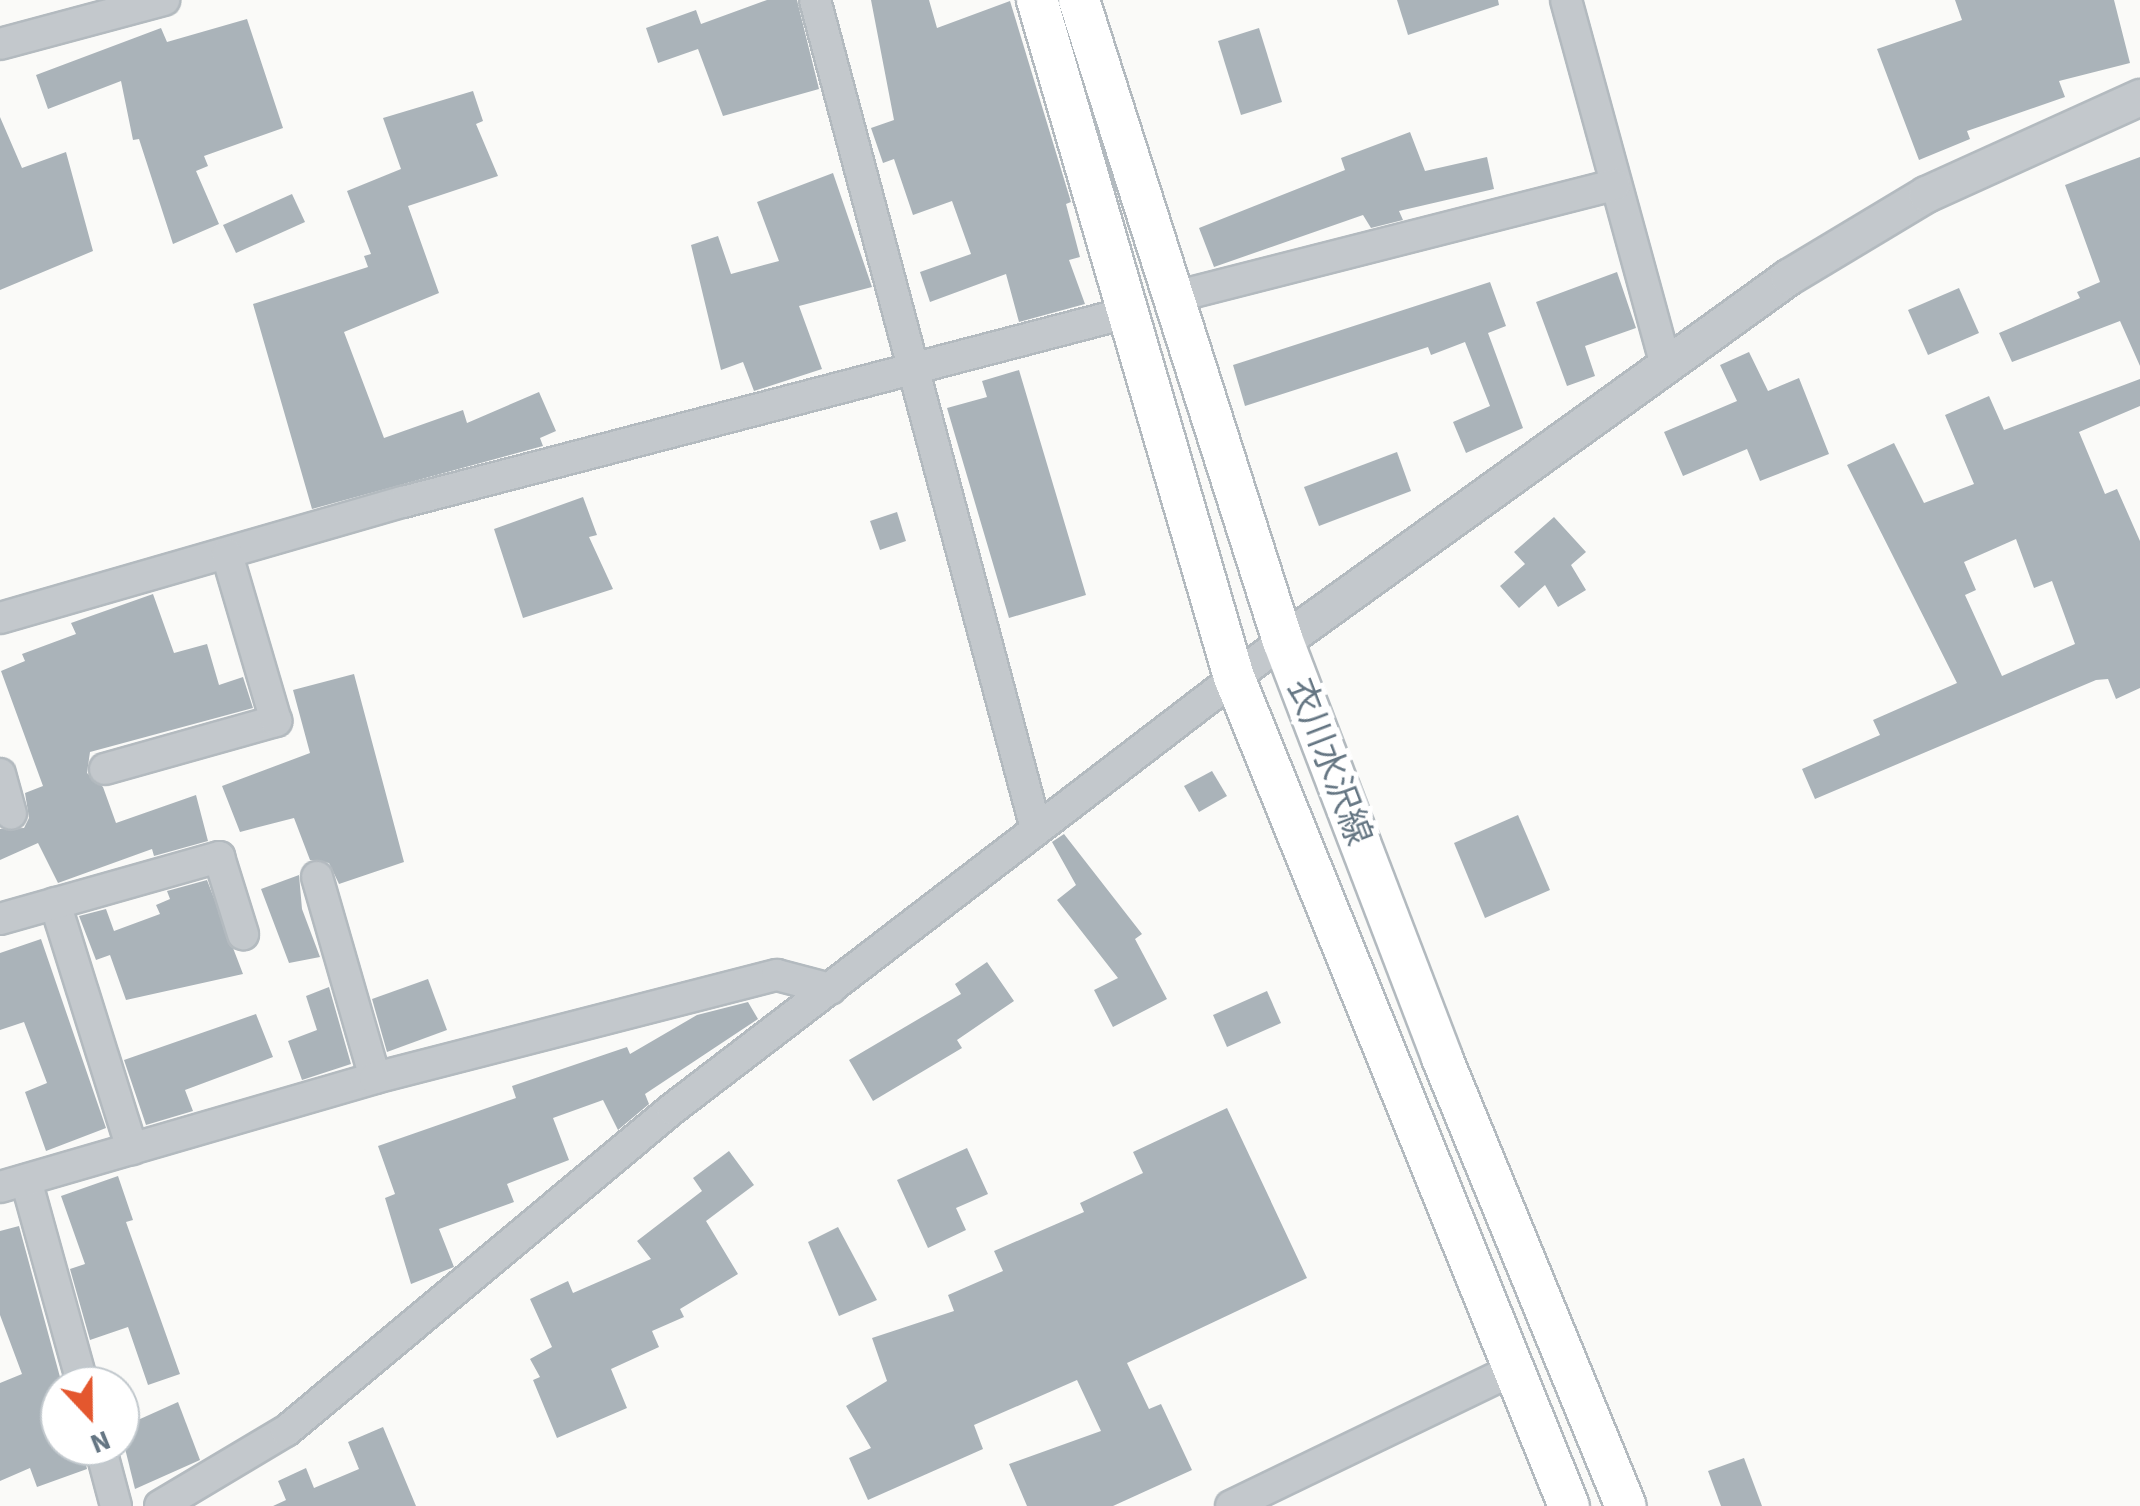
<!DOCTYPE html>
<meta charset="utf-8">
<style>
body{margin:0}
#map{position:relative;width:2140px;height:1506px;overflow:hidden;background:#fafaf8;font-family:"Source Sans 3","Noto Sans JP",sans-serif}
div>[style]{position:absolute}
.building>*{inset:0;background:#aab3b9}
.roads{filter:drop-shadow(2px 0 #b3babf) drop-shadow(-2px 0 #b3babf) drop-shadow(0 2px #b3babf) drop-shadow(0 -2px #b3babf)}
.minor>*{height:30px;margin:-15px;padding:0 15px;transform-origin:15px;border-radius:15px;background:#c3c8cc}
.tertiary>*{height:35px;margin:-17.5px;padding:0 17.5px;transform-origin:17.5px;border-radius:17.5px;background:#c3c8cc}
.secondary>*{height:40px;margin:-20px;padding:0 20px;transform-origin:20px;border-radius:20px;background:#fff}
span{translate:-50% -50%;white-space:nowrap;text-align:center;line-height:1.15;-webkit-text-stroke:10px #fff;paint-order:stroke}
.street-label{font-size:35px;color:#657683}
.north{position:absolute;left:40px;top:1366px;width:100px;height:100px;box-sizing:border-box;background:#fff;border:2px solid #c1c8cd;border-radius:50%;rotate:158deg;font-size:28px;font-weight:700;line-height:40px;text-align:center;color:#657683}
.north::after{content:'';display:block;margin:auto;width:35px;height:45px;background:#e4572e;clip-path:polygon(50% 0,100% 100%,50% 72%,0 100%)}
</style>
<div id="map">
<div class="building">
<i style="clip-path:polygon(767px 0,797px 0,819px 89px,723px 116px,698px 49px,658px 63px,646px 28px,696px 10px,701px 24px)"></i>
<i style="clip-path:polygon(871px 0,929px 0,937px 28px,1010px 1px,1071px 202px,1066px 204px,1080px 257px,1069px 260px,1085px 304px,1019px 322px,1006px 274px,930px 302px,920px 272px,971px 254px,952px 201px,913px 215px,894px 159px,883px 163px,871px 128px,894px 120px)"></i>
<i style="clip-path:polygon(1397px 0,1498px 0,1499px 5px,1408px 35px)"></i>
<i style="clip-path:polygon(1955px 0,2114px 0,2130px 63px,2059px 81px,2065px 97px,1967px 131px,1970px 139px,1919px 160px,1877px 49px,1962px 20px)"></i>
<i style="clip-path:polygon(247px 19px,283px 128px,204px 156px,208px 166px,196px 171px,219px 224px,173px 244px,139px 139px,133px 140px,121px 81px,48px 109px,36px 75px,161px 28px,167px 42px)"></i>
<i style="clip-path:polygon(1259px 28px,1282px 102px,1241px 115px,1218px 41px)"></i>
<i style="clip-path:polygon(473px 91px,483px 121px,476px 124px,498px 176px,408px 206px,439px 293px,344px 332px,384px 438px,463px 410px,467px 423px,539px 392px,556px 431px,540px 438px,543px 446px,312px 509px,253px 304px,368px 267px,364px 256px,371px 254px,347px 191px,401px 169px,383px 118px)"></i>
<i style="clip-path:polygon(0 117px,22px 168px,66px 152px,93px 251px,0 290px)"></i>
<i style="clip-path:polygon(1410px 132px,1425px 171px,1487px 157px,1494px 189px,1399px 211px,1403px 220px,1371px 228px,1363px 215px,1214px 267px,1199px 228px,1345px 170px,1341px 158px)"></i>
<i style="clip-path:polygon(2140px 157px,2140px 366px,2120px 321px,2012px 362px,1999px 333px,2080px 298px,2077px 292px,2100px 282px,2065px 185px)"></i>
<i style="clip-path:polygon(833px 173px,872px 287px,799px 306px,822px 369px,754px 391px,743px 362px,721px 370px,691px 245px,718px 236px,731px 274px,779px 261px,757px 202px)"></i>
<i style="clip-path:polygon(292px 194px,305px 222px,236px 253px,223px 225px)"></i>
<i style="clip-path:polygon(1617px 272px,1636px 328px,1585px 346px,1595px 376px,1567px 386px,1536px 302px)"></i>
<i style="clip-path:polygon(1490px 282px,1506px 326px,1488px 333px,1523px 428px,1466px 453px,1453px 422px,1490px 406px,1465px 342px,1431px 355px,1428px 347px,1245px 406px,1233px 365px)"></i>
<i style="clip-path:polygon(1959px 288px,1979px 333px,1928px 355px,1908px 310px)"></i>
<i style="clip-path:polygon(1749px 352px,1768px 391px,1799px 378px,1829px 454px,1760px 481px,1747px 449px,1683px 476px,1664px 432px,1737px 401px,1720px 365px)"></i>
<i style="clip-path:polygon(1019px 370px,1086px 595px,1009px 618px,947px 408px,987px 397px,982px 381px)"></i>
<i style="clip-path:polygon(evenodd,2140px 379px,2140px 406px,2079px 432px,2105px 494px,2117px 489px,2140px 541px,2140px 688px,2116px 699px,2108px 679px,2096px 680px,1815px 799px,1802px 769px,1880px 735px,1873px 720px,1957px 683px,1847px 465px,1894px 443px,1924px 503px,1974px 484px,1945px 415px,1989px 396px,2004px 430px,2140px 379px,2016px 539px,2034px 588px,2052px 581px,2075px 644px,2002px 676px,1965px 595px,1976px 590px,1964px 562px,2016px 539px)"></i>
<i style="clip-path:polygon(1397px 452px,1411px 491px,1319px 526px,1304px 487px)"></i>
<i style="clip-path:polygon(583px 497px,597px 535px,589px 537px,613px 589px,523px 618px,494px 529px)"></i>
<i style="clip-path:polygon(897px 512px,906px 541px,880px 550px,870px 521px)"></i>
<i style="clip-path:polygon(1554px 517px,1586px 552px,1571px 565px,1586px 590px,1558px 607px,1545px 585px,1519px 608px,1500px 586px,1525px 564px,1514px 552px)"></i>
<i style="clip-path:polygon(153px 594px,174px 653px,207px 644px,219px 685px,243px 677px,253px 708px,90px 752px,87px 773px,103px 787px,116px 823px,196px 795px,208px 841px,154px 856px,152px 849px,58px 883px,38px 843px,0 860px,0 829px,24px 828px,29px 818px,25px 793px,43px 786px,1px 671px,25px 661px,22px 654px,76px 634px,71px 623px)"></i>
<i style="clip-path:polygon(354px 674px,404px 862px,339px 884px,329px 863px,310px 860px,294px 818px,240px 832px,222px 786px,310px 753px,293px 690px)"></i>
<i style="clip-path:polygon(1212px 771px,1227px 796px,1199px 812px,1184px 786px)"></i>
<i style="clip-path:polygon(1518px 815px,1550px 890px,1485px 918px,1454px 843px)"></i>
<i style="clip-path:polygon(1064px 834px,1142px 934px,1135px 939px,1167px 999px,1113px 1027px,1094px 990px,1118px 978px,1057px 900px,1076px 885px,1052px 842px)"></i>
<i style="clip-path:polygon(299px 875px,302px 909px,320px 957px,289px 963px,261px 889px)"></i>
<i style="clip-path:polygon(207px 880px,243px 974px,126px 1000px,110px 955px,96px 960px,79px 916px,106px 909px,114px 931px,160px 914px,156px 905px,170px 899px,167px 891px)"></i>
<i style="clip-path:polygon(41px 939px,106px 1128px,46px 1151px,25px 1092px,47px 1083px,24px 1022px,0 1030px,0 953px)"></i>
<i style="clip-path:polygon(987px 962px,1014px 1001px,957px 1040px,962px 1048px,873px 1101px,849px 1060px,961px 994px,955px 984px)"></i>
<i style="clip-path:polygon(428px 979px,447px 1030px,387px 1052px,372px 999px)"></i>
<i style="clip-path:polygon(329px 987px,351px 1064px,302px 1080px,288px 1041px,317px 1030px,306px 996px)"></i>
<i style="clip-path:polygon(1267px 991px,1281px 1023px,1227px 1047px,1213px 1015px)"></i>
<i style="clip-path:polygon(748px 1002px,758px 1019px,645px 1094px,649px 1104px,618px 1130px,603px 1100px,553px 1118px,569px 1160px,507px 1184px,514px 1202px,439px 1229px,454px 1267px,411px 1284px,385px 1198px,395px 1194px,378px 1146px,516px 1098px,512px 1086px,627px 1047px,630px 1054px,697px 1015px)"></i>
<i style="clip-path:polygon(256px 1014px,273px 1057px,185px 1090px,193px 1111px,146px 1125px,124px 1060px)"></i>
<i style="clip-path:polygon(1227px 1108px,1307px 1278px,1127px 1363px,1149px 1409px,1161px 1404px,1192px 1470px,1113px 1506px,1027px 1506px,1009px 1464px,1101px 1431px,1077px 1380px,974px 1425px,983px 1449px,868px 1500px,849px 1458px,871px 1448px,846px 1406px,887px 1381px,872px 1338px,954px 1311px,948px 1295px,1003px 1271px,994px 1251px,1084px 1212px,1080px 1203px,1143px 1173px,1133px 1152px)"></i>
<i style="clip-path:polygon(967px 1148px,988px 1194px,956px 1208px,966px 1230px,928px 1248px,897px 1180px)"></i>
<i style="clip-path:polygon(729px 1151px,754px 1185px,706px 1221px,738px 1274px,680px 1309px,684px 1317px,652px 1331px,659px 1347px,611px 1369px,627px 1408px,557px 1438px,533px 1380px,540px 1377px,530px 1359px,552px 1347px,530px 1299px,568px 1281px,573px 1293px,651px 1259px,637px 1241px,702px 1191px,693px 1178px)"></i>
<i style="clip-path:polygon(118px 1176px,133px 1220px,126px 1222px,180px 1374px,148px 1385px,128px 1327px,90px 1340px,70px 1269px,85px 1264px,61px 1196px)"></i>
<i style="clip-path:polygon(19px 1226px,60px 1377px,60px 1446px,82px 1446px,87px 1469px,37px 1487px,30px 1468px,0 1481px,0 1383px,22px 1374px,0 1315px,0 1231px)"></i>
<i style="clip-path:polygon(838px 1227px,877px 1300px,839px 1316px,808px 1242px)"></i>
<i style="clip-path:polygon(178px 1402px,200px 1460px,135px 1489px,120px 1428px)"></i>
<i style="clip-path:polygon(383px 1427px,416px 1506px,273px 1506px,286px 1500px,278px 1481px,306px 1468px,314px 1488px,359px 1469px,348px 1442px)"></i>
<i style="clip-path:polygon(1744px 1458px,1762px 1506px,1721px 1506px,1708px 1471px)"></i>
</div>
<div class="roads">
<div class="minor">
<i style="left:815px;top:0;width:858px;rotate:75.07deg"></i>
<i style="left:1566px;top:0;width:376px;rotate:74.7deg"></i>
<i style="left:0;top:44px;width:170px;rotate:-15deg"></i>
<i style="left:1174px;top:297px;width:455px;rotate:-14.3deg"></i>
<i style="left:0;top:618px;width:419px;rotate:-16.1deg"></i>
<i style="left:403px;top:502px;width:747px;rotate:-14.65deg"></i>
<i style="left:105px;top:769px;width:178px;rotate:-15.7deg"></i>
<i style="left:276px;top:721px;width:174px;rotate:-106.4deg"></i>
<i style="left:0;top:774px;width:41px;rotate:74.6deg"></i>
<i style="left:317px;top:877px;width:209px;rotate:73.9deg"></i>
<i style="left:55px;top:903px;width:258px;rotate:72.6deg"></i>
<i style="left:0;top:919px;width:228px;rotate:-15.8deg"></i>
<i style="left:219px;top:857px;width:81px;rotate:72.7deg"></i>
<i style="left:26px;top:1180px;width:214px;rotate:74.5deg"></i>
<i style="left:0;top:1187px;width:391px;rotate:-16.2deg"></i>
<i style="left:375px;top:1078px;width:415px;rotate:-14.4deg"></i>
<i style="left:777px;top:975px;width:55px;rotate:14.8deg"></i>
<i style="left:100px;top:1446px;width:62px;rotate:75.1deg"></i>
<i style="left:160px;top:1506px;width:147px;rotate:-30.8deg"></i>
<i style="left:286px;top:1431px;width:503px;rotate:-39.83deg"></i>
<i style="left:672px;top:1109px;width:770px;rotate:-37.45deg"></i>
<i style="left:1231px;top:1506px;width:312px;rotate:-25.8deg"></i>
</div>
<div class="tertiary">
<i style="left:1283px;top:641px;width:623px;rotate:-35.78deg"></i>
<i style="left:1788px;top:277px;width:161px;rotate:-31deg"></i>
<i style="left:1926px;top:194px;width:235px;rotate:-24.4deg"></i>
</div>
<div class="secondary">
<i style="left:1037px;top:0;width:705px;rotate:73.78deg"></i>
<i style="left:1234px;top:677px;width:894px;rotate:68deg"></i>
<i style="left:1079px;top:0;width:673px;rotate:72.35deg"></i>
<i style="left:1283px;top:641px;width:446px;rotate:69.1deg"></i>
<i style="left:1442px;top:1058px;width:484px;rotate:67.7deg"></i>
</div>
</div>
<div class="street-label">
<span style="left:1329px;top:762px;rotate:69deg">衣川水沢線</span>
</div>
<div class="north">N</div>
</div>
